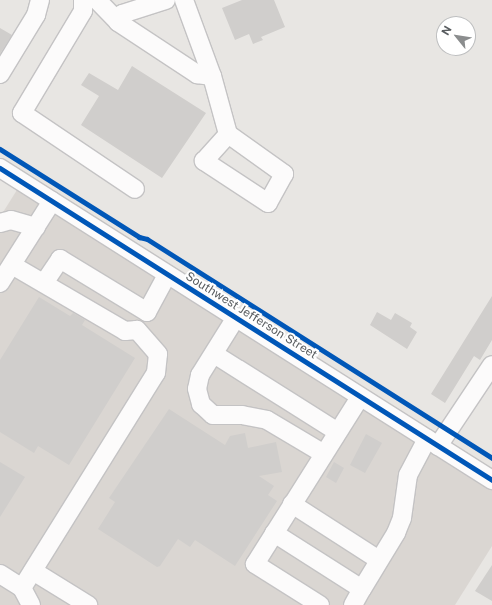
<!DOCTYPE html>
<style>
body{margin:0}
#map{position:relative;width:492px;height:605px;overflow:hidden;background:#e8e6e3;font-family:"Public Sans",sans-serif}
div>[style]{position:absolute}
.education>*{inset:0;background:#dad6d2}
.building>*{inset:0;background:#d0cecc}
.roads{filter:drop-shadow(1px 0 #c4c3c4) drop-shadow(-1px 0 #c4c3c4) drop-shadow(0 1px #c4c3c4) drop-shadow(0 -1px #c4c3c4)}
.minor>*{height:18px;margin:-9px;padding:0 9px;transform-origin:9px;border-radius:9px;background:#fcfbfb}
.cycleway>*{height:5px;margin:-2.5px;padding:0 2.5px;transform-origin:2.5px;border-radius:2.5px;background:#0057b8}
span{translate:-50% -50%;white-space:nowrap;text-align:center;line-height:1.15;-webkit-text-stroke:4px #fff;paint-order:stroke}
.street-label{font-size:12px;color:#595d60}
.north{position:absolute;left:436px;top:16px;width:40px;height:40px;box-sizing:border-box;background:#fff;border:1px solid #bdbebf;border-radius:50%;rotate:300deg;font-size:11px;font-weight:700;line-height:16px;text-align:center;color:#595d60}
.north::after{content:'';display:block;margin:auto;width:14px;height:18px;background:#8b8d8e;clip-path:polygon(50% 0,100% 100%,50% 72%,0 100%)}
</style>
<div id="map">
<div class="education">
<i style="clip-path:polygon(22px 182px,492px 490px,492px 546px,455px 605px,0 605px,0 217px)"></i>
</div>
<div class="building">
<i style="clip-path:polygon(242px 0,274px 0,285px 27px,261px 37px,263px 40px,253px 44px,249px 34px,235px 40px,222px 8px)"></i>
<i style="clip-path:polygon(0 28px,12px 35px,0 54px)"></i>
<i style="clip-path:polygon(132px 66px,206px 113px,162px 178px,81px 125px,99px 96px,81px 85px,89px 73px,118px 90px)"></i>
<i style="clip-path:polygon(492px 296px,492px 340px,480px 360px,474px 356px,445px 403px,431px 394px)"></i>
<i style="clip-path:polygon(39px 297px,70px 316px,73px 313px,85px 320px,82px 325px,135px 358px,69px 465px,38px 446px,34px 453px,0 432px,0 360px)"></i>
<i style="clip-path:polygon(377px 312px,391px 320px,395px 313px,412px 323px,410px 327px,417px 332px,407px 349px,370px 325px)"></i>
<i style="clip-path:polygon(169px 409px,225px 445px,230px 436px,245px 433px,248px 448px,276px 442px,282px 472px,259px 476px,274px 486px,268px 495px,277px 501px,235px 566px,195px 540px,190px 547px,178px 539px,160px 566px,157px 567px,98px 529px,115px 502px,109px 498px)"></i>
<i style="clip-path:polygon(366px 434px,382px 443px,365px 473px,350px 465px)"></i>
<i style="clip-path:polygon(0 462px,25px 477px,0 517px)"></i>
<i style="clip-path:polygon(334px 462px,344px 468px,336px 483px,326px 477px)"></i>
<i style="clip-path:polygon(492px 565px,492px 601px,475px 591px)"></i>
</div>
<div class="roads">
<div class="minor">
<i style="left:83px;top:0;width:11px;rotate:90deg"></i>
<i style="left:83px;top:11px;width:119px;rotate:120.9deg"></i>
<i style="left:22px;top:113px;width:136px;rotate:33.9deg"></i>
<i style="left:97px;top:0;width:30px;rotate:46deg"></i>
<i style="left:118px;top:22px;width:95px;rotate:33.4deg"></i>
<i style="left:197px;top:74px;width:15px;rotate:8deg"></i>
<i style="left:184px;top:0;width:81px;rotate:69.8deg"></i>
<i style="left:212px;top:76px;width:60px;rotate:74.6deg"></i>
<i style="left:228px;top:134px;width:69px;rotate:35.5deg"></i>
<i style="left:284px;top:174px;width:33px;rotate:119deg"></i>
<i style="left:268px;top:203px;width:77px;rotate:-146.7deg"></i>
<i style="left:204px;top:161px;width:36px;rotate:-48deg"></i>
<i style="left:118px;top:22px;width:9px;rotate:-63deg"></i>
<i style="left:122px;top:14px;width:46px;rotate:-17.7deg"></i>
<i style="left:0;top:74px;width:69px;rotate:-58.6deg"></i>
<i style="left:36px;top:15px;width:16px;rotate:-75deg"></i>
<i style="left:0;top:168px;width:583px;rotate:32.38deg"></i>
<i style="left:0;top:223px;width:11px;rotate:-15deg"></i>
<i style="left:11px;top:220px;width:26px;rotate:16deg"></i>
<i style="left:12px;top:265px;width:131px;rotate:30.3deg"></i>
<i style="left:125px;top:331px;width:12px;rotate:-5deg"></i>
<i style="left:0;top:283px;width:97px;rotate:-57.6deg"></i>
<i style="left:44px;top:283px;width:29px;rotate:-56deg"></i>
<i style="left:60px;top:259px;width:102px;rotate:31.3deg"></i>
<i style="left:147px;top:312px;width:42px;rotate:-61.6deg"></i>
<i style="left:235px;top:319px;width:66px;rotate:122deg"></i>
<i style="left:200px;top:375px;width:14px;rotate:102deg"></i>
<i style="left:197px;top:389px;width:16px;rotate:75deg"></i>
<i style="left:201px;top:404px;width:16px;rotate:43deg"></i>
<i style="left:213px;top:415px;width:29px"></i>
<i style="left:242px;top:415px;width:25px;rotate:11deg"></i>
<i style="left:267px;top:420px;width:66px;rotate:30.8deg"></i>
<i style="left:214px;top:354px;width:146px;rotate:32.2deg"></i>
<i style="left:438px;top:446px;width:97px;rotate:-56.3deg"></i>
<i style="left:292px;top:504px;width:103px;rotate:32.8deg"></i>
<i style="left:274px;top:533px;width:104px;rotate:32.5deg"></i>
<i style="left:362px;top:589px;width:66px;rotate:-58.7deg"></i>
<i style="left:396px;top:533px;width:16px;rotate:-68deg"></i>
<i style="left:402px;top:518px;width:43px;rotate:-82.1deg"></i>
<i style="left:408px;top:475px;width:41px;rotate:-62.2deg"></i>
<i style="left:33px;top:571px;width:65px;rotate:31.7deg"></i>
<i style="left:0;top:574px;width:26px;rotate:32deg"></i>
<i style="left:22px;top:588px;width:253px;rotate:-58.1deg"></i>
<i style="left:156px;top:373px;width:19px;rotate:-84deg"></i>
<i style="left:158px;top:354px;width:32px;rotate:-131deg"></i>
<i style="left:22px;top:588px;width:19px;rotate:62deg"></i>
<i style="left:320px;top:605px;width:77px;rotate:-147.8deg"></i>
<i style="left:255px;top:564px;width:197px;rotate:-57.8deg"></i>
<i style="left:353px;top:605px;width:18px;rotate:-61deg"></i>
</div>
</div>
<div class="cycleway">
<i style="left:0;top:149px;width:165px;rotate:32.3deg"></i>
<i style="left:139px;top:237px;width:8px;rotate:14deg"></i>
<i style="left:147px;top:239px;width:409px;rotate:32.4deg"></i>
<i style="left:0;top:168px;width:583px;rotate:32.38deg"></i>
</div>
<div class="street-label">
<span style="left:251px;top:316px;rotate:32deg">Southwest Jefferson Street</span>
</div>
<div class="north">N</div>
</div>
